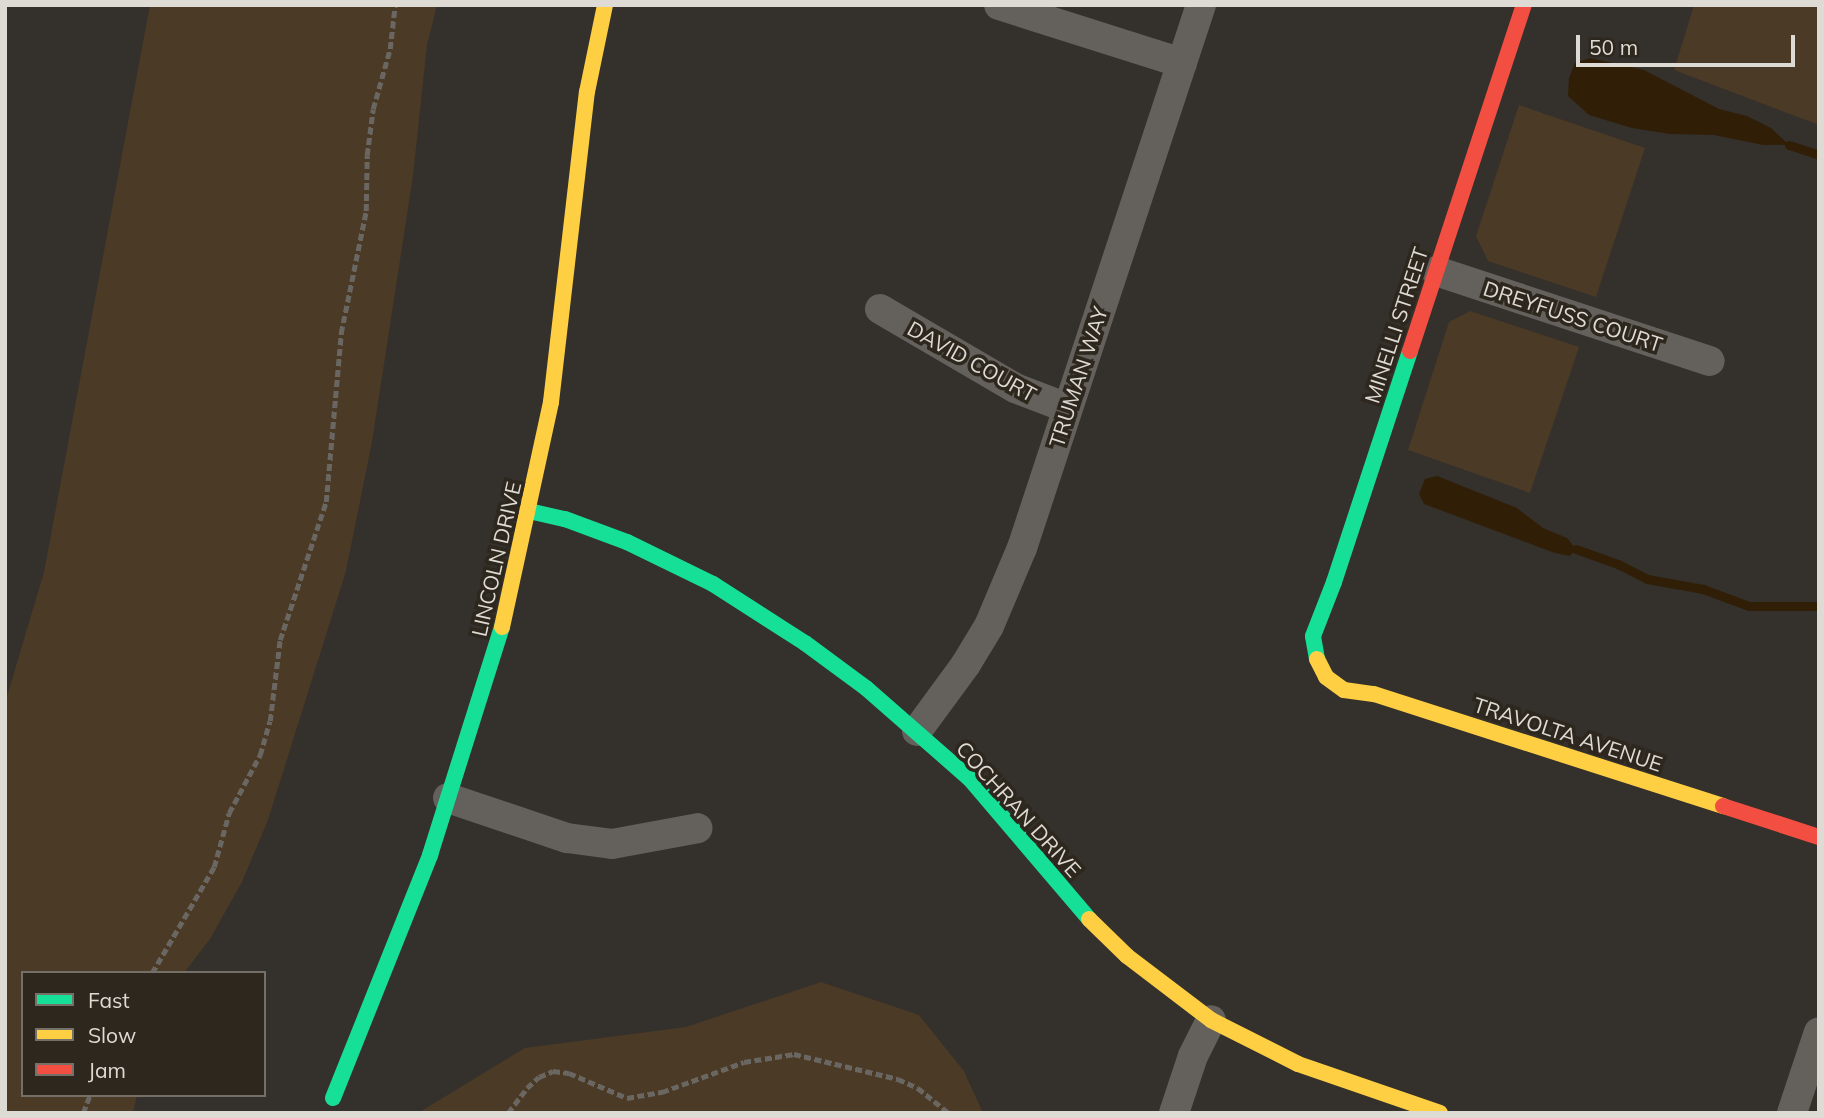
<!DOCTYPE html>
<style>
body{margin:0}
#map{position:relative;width:1824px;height:1118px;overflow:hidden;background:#34302c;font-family:Mulish,sans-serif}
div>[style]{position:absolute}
.green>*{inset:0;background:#4b3a25}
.water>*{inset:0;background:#301f06}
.stream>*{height:9px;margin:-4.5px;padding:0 4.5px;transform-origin:4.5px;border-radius:4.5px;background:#301f06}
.path>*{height:4.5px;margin-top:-2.25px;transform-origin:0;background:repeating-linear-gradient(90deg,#6a6763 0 7px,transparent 0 10.5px)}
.street>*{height:30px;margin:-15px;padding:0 15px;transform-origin:15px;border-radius:15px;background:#64605c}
.fast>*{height:16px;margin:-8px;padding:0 8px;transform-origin:8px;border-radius:8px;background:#16e098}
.slow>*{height:16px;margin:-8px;padding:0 8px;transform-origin:8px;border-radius:8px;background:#ffcf43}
.jam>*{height:16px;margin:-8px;padding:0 8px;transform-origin:8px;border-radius:8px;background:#f24e42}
span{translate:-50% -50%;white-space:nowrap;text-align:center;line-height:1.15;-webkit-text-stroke:7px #2d271e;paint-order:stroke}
.street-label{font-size:21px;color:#dedad4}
.frame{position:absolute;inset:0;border:7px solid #dedad4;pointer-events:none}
.legend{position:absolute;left:21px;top:971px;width:245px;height:126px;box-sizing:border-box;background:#2d271e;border:2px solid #746f67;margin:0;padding:9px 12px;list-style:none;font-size:21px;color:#dedad4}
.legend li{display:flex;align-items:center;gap:14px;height:35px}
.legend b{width:35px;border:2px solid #746f67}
.scale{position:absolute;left:1576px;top:35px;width:219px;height:32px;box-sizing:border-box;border:4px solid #dedad4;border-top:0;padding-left:9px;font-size:21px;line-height:24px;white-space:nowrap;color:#dedad4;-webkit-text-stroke:5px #2d271e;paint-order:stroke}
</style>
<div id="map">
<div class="green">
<i style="clip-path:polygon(150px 5px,437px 5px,427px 45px,413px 176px,372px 442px,346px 571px,268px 820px,242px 882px,210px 939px,184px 973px,23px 973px,23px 1095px,137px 1095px,133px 1113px,5px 1113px,5px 703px,44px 572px)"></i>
<i style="clip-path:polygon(1694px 5px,1819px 5px,1819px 125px,1674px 70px)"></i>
<i style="clip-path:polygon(1519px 105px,1645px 148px,1596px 297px,1488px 261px,1476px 236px)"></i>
<i style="clip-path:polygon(1470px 311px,1579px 347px,1530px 493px,1408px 450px,1449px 322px)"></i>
<i style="clip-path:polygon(821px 982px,919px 1015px,964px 1071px,983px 1113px,418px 1113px,525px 1048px,686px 1027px)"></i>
</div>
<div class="water">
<i style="clip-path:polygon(1590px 58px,1644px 70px,1719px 109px,1747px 116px,1771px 128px,1789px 145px,1763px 145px,1714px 135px,1670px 134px,1632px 128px,1589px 115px,1568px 96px,1569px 78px,1575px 63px)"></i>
<i style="clip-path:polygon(1437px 476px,1517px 508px,1543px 528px,1567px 538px,1576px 549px,1570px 556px,1555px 553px,1424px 504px,1419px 494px,1425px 479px)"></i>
</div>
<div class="stream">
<i style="left:1789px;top:145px;width:32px;rotate:18deg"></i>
<i style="left:1576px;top:549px;width:45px;rotate:19.7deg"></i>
<i style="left:1618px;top:564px;width:33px;rotate:27deg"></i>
<i style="left:1647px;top:579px;width:57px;rotate:10.1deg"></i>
<i style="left:1703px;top:589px;width:49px;rotate:20.3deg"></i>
<i style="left:1749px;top:606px;width:70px"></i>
</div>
<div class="path">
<i style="left:152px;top:973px;width:123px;rotate:-59.7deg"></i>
<i style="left:214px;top:867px;width:56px;rotate:-74.5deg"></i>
<i style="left:229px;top:813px;width:66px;rotate:-61.9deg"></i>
<i style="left:260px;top:755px;width:35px;rotate:-74deg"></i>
<i style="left:270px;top:721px;width:82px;rotate:-83deg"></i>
<i style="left:280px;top:640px;width:145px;rotate:-71.6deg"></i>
<i style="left:326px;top:502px;width:170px;rotate:-84.9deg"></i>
<i style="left:341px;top:333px;width:125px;rotate:-78.4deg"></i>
<i style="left:366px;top:211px;width:56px;rotate:-89deg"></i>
<i style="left:367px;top:155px;width:46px;rotate:-82.6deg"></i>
<i style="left:373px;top:109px;width:62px;rotate:-74.2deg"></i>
<i style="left:390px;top:49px;width:44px;rotate:-83.5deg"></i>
<i style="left:83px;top:1113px;width:19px;rotate:-69deg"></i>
<i style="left:508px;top:1113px;width:31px;rotate:-53deg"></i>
<i style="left:527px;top:1088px;width:16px;rotate:-43deg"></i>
<i style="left:539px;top:1077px;width:15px;rotate:-23deg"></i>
<i style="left:553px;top:1071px;width:16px;rotate:7deg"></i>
<i style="left:569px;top:1073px;width:63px;rotate:23.3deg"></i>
<i style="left:627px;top:1098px;width:36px;rotate:-10deg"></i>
<i style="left:662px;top:1092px;width:87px;rotate:-20.1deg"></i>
<i style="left:744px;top:1062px;width:51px;rotate:-9.1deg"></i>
<i style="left:794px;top:1054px;width:107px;rotate:13.5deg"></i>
<i style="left:898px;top:1079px;width:22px;rotate:24deg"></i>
<i style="left:918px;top:1088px;width:40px;rotate:39deg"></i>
</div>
<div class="street">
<i style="left:999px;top:5px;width:192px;rotate:17.6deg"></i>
<i style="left:1436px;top:271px;width:288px;rotate:18.2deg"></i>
<i style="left:880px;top:309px;width:156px;rotate:30.3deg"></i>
<i style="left:1015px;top:388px;width:56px;rotate:21deg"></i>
<i style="left:917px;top:731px;width:83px;rotate:-53.8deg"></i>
<i style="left:966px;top:664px;width:44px;rotate:-58.8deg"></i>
<i style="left:989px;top:626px;width:85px;rotate:-67.1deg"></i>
<i style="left:1022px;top:548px;width:572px;rotate:-71.76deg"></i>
<i style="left:448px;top:798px;width:126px;rotate:18.6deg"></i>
<i style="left:567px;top:838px;width:45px;rotate:7.6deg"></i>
<i style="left:612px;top:844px;width:87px;rotate:-10.5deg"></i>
<i style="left:1174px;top:1113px;width:60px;rotate:-71.6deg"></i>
<i style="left:1193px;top:1056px;width:40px;rotate:-63.4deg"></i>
<i style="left:1792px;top:1113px;width:85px;rotate:-71.6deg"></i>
</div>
<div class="fast">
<i style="left:529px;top:511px;width:37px;rotate:13deg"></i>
<i style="left:565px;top:519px;width:66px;rotate:20.4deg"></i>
<i style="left:627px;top:542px;width:96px;rotate:26deg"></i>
<i style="left:713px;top:584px;width:109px;rotate:32.7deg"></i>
<i style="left:805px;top:643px;width:76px;rotate:36.4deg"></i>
<i style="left:866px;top:688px;width:138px;rotate:41.2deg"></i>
<i style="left:970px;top:779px;width:184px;rotate:49.6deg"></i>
<i style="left:1317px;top:659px;width:23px;rotate:-100deg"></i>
<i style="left:1313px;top:636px;width:58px;rotate:-68.7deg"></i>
<i style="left:1334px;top:582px;width:243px;rotate:-71.8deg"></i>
<i style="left:333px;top:1098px;width:262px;rotate:-68.2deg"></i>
<i style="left:430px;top:855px;width:239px;rotate:-72.5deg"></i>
</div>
<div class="slow">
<i style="left:502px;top:627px;width:230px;rotate:-77.7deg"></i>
<i style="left:551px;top:402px;width:312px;rotate:-83.4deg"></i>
<i style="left:587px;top:92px;width:89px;rotate:-78.3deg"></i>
<i style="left:1317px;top:659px;width:20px;rotate:63deg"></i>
<i style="left:1326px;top:677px;width:22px;rotate:36deg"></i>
<i style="left:1344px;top:690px;width:30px;rotate:8deg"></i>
<i style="left:1374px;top:694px;width:367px;rotate:17.8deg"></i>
<i style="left:1089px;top:919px;width:53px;rotate:44.2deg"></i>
<i style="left:1127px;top:956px;width:106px;rotate:37.3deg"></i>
<i style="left:1211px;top:1020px;width:97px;rotate:26.8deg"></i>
<i style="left:1298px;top:1064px;width:150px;rotate:19deg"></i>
</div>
<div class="jam">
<i style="left:1410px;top:351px;width:364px;rotate:-71.8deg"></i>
<i style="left:1723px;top:806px;width:101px;rotate:17.9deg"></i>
</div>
<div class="street-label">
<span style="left:1573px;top:316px;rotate:18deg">DREYFUSS COURT</span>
<span style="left:1396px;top:325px;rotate:-72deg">MINELLI STREET</span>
<span style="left:972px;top:361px;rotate:29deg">DAVID COURT</span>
<span style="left:1078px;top:377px;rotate:-72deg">TRUMAN WAY</span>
<span style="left:496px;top:559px;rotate:-77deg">LINCOLN DRIVE</span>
<span style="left:1568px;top:734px;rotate:18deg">TRAVOLTA AVENUE</span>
<span style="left:1019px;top:809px;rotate:48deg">COCHRAN DRIVE</span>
</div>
<div class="frame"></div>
<ul class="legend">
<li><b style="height:9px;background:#16e098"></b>Fast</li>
<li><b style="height:9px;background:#ffcf43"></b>Slow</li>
<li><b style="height:9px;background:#f24e42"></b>Jam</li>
</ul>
<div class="scale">50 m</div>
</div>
